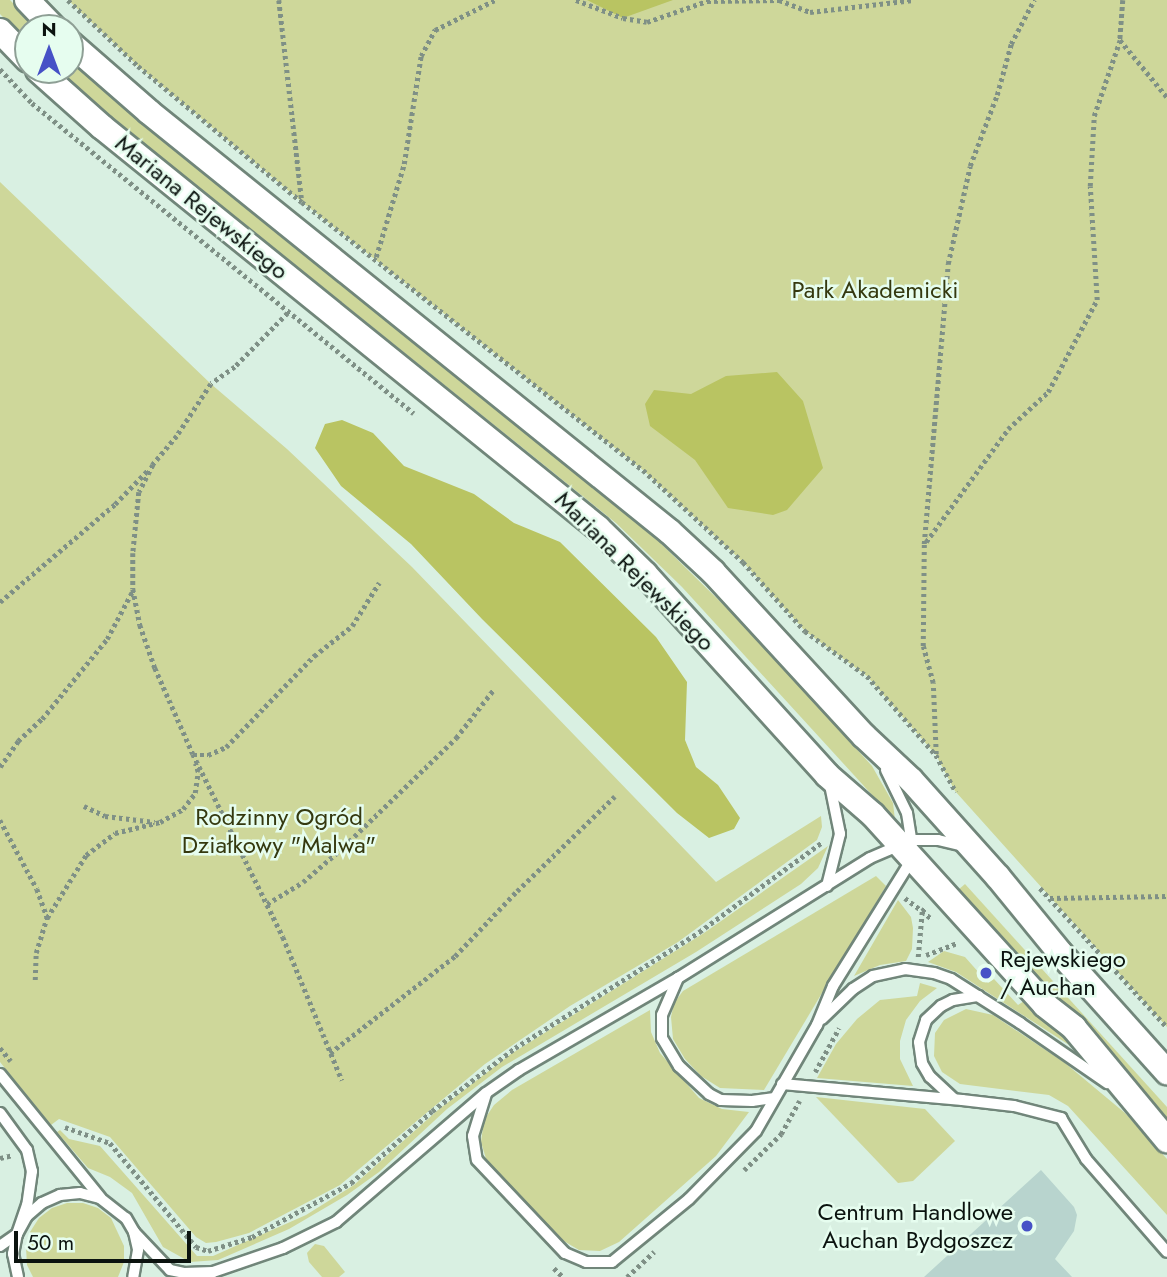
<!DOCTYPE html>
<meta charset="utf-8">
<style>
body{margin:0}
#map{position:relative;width:1167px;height:1277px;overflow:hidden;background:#d9f0e2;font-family:Jost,sans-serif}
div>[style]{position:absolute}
.green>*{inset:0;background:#ced79a}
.forest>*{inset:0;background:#b9c462}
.building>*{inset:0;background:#b8d4ce}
.path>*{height:4.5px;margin-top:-2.25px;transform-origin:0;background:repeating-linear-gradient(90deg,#7f9086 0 3.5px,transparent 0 7px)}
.roads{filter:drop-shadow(2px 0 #71867a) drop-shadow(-2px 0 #71867a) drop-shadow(0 2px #71867a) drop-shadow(0 -2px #71867a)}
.service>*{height:10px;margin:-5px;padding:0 5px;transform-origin:5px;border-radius:5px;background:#fff}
.tertiary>*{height:24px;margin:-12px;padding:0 12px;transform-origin:12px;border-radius:12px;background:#fff}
.dots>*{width:19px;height:19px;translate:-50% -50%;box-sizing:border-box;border:4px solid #e6fdef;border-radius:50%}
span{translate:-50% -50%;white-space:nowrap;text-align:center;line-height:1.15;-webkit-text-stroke:5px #e6fdef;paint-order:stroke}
.street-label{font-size:24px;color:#0b130f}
.park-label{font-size:24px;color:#35390f}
.poi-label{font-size:24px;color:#0b130f}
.left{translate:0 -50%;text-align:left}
.right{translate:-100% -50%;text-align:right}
.north{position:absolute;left:14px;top:14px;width:70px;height:70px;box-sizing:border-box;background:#e6fdef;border:2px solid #8e9f95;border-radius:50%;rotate:0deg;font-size:19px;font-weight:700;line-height:28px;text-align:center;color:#0b130f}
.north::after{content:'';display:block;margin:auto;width:24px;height:32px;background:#4651c6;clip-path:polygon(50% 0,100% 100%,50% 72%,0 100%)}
.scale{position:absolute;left:14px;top:1231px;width:177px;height:32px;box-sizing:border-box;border:4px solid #0b130f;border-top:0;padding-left:9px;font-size:21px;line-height:24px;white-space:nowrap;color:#0b130f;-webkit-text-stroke:5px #e6fdef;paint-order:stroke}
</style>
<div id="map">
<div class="green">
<i style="clip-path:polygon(0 0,10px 0,37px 28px,28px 28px,28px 43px,0 14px)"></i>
<i style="clip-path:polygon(68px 0,1167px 0,1167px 1027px,955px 791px,936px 755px,867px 676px,805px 631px,743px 562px,643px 470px,302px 202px,138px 66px)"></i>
<i style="clip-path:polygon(70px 60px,130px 113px,638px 521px,745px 626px,872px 766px,893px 803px,895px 820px,682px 587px,616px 523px,89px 99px,56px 70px,70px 70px)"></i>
<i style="clip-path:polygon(0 182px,211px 384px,287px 449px,412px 567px,716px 882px,821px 816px,822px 827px,817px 840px,678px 942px,570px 1006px,485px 1064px,340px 1185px,249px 1233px,216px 1242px,206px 1243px,196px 1237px,110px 1137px,59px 1119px,51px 1125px,0 1062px)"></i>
<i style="clip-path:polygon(828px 846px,818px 868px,801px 884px,696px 952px,502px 1067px,447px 1109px,379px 1172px,347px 1195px,289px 1229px,218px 1260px,190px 1262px,163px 1247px,132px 1193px,110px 1177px,88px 1168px,57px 1132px,60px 1130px,69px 1139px,100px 1146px,197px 1256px,213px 1256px,306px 1215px,354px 1185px,438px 1110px,511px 1054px,704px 933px)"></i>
<i style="clip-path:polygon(876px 876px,886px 886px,764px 1090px,720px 1088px,701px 1076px,685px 1059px,673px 1039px,671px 1017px,674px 1003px,683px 991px)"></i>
<i style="clip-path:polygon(965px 884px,1167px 1107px,1167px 1121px,958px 890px)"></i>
<i style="clip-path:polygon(898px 900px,911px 917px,913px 928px,912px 949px,906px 961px,880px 965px,854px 976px)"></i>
<i style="clip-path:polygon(944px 951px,965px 957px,988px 983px,994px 979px,1018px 1005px,1024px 1001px,1057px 1027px,1077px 1050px,956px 972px,928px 962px)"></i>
<i style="clip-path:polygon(920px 983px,937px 988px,920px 1001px,906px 1020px,900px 1041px,900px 1059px,913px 1086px,817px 1078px,836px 1044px,857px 1019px,880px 1000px,917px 996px)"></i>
<i style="clip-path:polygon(966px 1009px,993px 1015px,1065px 1063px,1125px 1113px,1167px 1159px,1167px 1215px,1068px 1106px,1049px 1095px,960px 1084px,942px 1072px,934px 1056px,935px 1033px,944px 1020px)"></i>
<i style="clip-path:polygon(650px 1010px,651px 1032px,660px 1053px,699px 1098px,722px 1109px,749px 1112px,716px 1156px,619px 1242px,600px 1251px,579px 1250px,562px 1240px,487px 1162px,481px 1142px,484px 1120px,494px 1105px,512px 1090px)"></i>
<i style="clip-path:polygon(816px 1097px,925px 1109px,955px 1141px,913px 1181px,898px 1183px)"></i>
<i style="clip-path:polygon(67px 1203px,83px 1203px,98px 1208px,111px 1218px,124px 1246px,124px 1262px,118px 1277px,33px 1277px,27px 1265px,26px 1248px,30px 1232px,39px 1218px,52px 1208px)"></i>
<i style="clip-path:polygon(315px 1244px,324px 1246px,345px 1272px,339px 1277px,322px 1277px,309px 1262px,307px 1253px)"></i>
</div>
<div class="forest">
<i style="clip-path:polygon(587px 0,673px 0,623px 18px)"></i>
<i style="clip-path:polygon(777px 372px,803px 401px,823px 468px,787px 510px,773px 515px,728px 508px,695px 460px,650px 426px,645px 404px,654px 390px,691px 394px,726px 376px)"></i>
<i style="clip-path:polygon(342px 420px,373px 433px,404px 466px,474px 494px,514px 523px,560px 542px,656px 637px,687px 682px,685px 740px,696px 767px,718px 785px,740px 818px,734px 829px,709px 838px,677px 813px,482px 619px,411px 544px,341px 486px,315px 448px,325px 424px)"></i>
</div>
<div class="building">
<i style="clip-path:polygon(1041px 1170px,1074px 1207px,1077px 1215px,1074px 1231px,1055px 1259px,1072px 1277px,924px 1277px)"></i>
</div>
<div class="path">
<i style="left:68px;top:0;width:96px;rotate:43.3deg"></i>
<i style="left:138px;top:66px;width:213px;rotate:39.7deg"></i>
<i style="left:302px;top:202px;width:434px;rotate:38.2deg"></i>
<i style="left:643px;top:470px;width:136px;rotate:42.6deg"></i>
<i style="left:743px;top:562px;width:93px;rotate:48.1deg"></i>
<i style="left:805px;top:631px;width:77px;rotate:36deg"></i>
<i style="left:867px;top:676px;width:105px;rotate:48.9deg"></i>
<i style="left:936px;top:755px;width:42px;rotate:61.6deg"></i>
<i style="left:279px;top:0;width:202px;rotate:83.5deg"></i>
<i style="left:576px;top:0;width:50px;rotate:21deg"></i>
<i style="left:623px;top:18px;width:24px;rotate:9deg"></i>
<i style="left:647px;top:22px;width:64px;rotate:-19.3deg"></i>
<i style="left:707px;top:1px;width:72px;rotate:-0.8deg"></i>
<i style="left:779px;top:0;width:33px;rotate:21deg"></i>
<i style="left:810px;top:12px;width:104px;rotate:-6.6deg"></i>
<i style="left:1123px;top:0;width:40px;rotate:94.3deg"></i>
<i style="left:1120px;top:40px;width:74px;rotate:50.5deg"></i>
<i style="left:0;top:69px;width:47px;rotate:46.7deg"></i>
<i style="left:32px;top:103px;width:492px;rotate:39.1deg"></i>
<i style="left:376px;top:257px;width:97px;rotate:-73.2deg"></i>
<i style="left:404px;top:164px;width:109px;rotate:-81.1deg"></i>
<i style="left:421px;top:56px;width:30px;rotate:-62deg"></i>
<i style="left:435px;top:30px;width:67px;rotate:-26.6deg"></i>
<i style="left:288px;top:313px;width:76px;rotate:134.5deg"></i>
<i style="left:235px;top:367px;width:29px;rotate:145deg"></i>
<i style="left:211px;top:384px;width:62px;rotate:123.2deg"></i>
<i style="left:177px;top:436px;width:38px;rotate:130deg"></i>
<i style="left:153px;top:465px;width:30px;rotate:117deg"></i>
<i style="left:139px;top:492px;width:61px;rotate:95.6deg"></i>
<i style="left:133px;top:553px;width:36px;rotate:90deg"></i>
<i style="left:133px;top:589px;width:37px;rotate:79deg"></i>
<i style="left:140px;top:625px;width:46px;rotate:70.8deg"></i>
<i style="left:155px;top:668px;width:94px;rotate:66.2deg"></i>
<i style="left:193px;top:754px;width:204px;rotate:63.8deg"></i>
<i style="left:283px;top:937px;width:155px;rotate:67.6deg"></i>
<i style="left:926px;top:542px;width:140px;rotate:-54deg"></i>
<i style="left:1008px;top:429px;width:54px;rotate:-42.8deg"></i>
<i style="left:1048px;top:392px;width:104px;rotate:-62deg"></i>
<i style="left:1097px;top:300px;width:114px;rotate:-93.5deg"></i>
<i style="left:1090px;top:186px;width:70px;rotate:-86.7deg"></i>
<i style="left:1094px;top:116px;width:80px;rotate:-71.1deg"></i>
<i style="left:0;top:602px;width:151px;rotate:-40.4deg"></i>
<i style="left:115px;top:504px;width:47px;rotate:-45.9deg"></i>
<i style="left:936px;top:754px;width:71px;rotate:-92.4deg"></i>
<i style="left:933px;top:683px;width:38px;rotate:-105deg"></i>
<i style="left:923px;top:646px;width:102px;rotate:-89.4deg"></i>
<i style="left:924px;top:544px;width:281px;rotate:-85.1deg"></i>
<i style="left:948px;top:264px;width:100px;rotate:-77.3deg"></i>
<i style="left:970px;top:166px;width:76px;rotate:-69.2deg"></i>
<i style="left:997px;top:95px;width:53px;rotate:-74.6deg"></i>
<i style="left:1011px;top:44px;width:50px;rotate:-62.4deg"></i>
<i style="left:193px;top:755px;width:15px"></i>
<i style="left:208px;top:755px;width:20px;rotate:-24deg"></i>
<i style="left:226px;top:747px;width:127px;rotate:-46deg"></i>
<i style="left:314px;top:656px;width:48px;rotate:-38.3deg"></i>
<i style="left:352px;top:626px;width:51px;rotate:-57.9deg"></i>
<i style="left:0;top:767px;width:32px;rotate:-55deg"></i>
<i style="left:18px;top:741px;width:33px;rotate:-43deg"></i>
<i style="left:42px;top:719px;width:103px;rotate:-50.9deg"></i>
<i style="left:107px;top:639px;width:55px;rotate:-62deg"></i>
<i style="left:84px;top:806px;width:23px;rotate:25deg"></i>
<i style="left:105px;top:816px;width:50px;rotate:6.8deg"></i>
<i style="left:0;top:820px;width:78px;rotate:61.8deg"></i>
<i style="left:37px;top:889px;width:30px;rotate:70deg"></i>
<i style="left:1040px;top:888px;width:188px;rotate:47.6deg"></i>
<i style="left:905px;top:898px;width:21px;rotate:37deg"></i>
<i style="left:922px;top:911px;width:4px;rotate:-45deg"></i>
<i style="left:1050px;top:898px;width:117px;rotate:-1deg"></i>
<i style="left:267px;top:904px;width:42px;rotate:-31.4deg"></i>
<i style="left:303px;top:882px;width:48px;rotate:-40.7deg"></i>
<i style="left:339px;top:851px;width:163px;rotate:-44deg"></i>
<i style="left:456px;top:738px;width:62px;rotate:-52.2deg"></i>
<i style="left:926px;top:955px;width:33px;rotate:-21deg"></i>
<i style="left:918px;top:957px;width:46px;rotate:-85deg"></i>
<i style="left:922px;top:911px;width:13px;rotate:39deg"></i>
<i style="left:35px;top:980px;width:27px;rotate:-88deg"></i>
<i style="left:36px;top:953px;width:37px;rotate:-73deg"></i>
<i style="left:47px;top:918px;width:74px;rotate:-58.2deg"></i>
<i style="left:86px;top:855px;width:36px;rotate:-37deg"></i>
<i style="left:115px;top:833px;width:46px;rotate:-13.7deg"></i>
<i style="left:160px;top:822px;width:26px;rotate:-29deg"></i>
<i style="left:183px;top:809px;width:20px;rotate:-53deg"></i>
<i style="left:195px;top:793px;width:21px;rotate:-82deg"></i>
<i style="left:198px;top:772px;width:9px;rotate:-108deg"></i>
<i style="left:0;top:1048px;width:17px;rotate:50deg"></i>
<i style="left:330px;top:1053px;width:158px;rotate:-37.8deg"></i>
<i style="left:455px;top:956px;width:90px;rotate:-46.4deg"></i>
<i style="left:517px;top:891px;width:136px;rotate:-44.1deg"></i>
<i style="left:815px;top:1072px;width:50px;rotate:-61.4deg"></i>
<i style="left:65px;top:1127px;width:48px;rotate:19.6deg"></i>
<i style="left:110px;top:1143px;width:135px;rotate:50.4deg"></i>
<i style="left:196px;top:1247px;width:13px;rotate:18deg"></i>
<i style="left:208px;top:1251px;width:46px;rotate:-17.7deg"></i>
<i style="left:252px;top:1237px;width:113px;rotate:-28.6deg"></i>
<i style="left:351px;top:1183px;width:108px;rotate:-41.6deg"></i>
<i style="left:432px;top:1111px;width:104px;rotate:-37.2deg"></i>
<i style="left:515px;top:1048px;width:218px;rotate:-32.2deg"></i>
<i style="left:699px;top:932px;width:151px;rotate:-36.1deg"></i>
<i style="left:0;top:1158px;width:13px;rotate:-13deg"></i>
<i style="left:744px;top:1170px;width:52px;rotate:-44.2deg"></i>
<i style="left:781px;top:1134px;width:38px;rotate:-61deg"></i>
<i style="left:554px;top:1268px;width:13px;rotate:45deg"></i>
<i style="left:627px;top:1277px;width:37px;rotate:-43deg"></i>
</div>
<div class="roads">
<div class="service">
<i style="left:886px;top:770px;width:48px;rotate:64deg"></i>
<i style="left:907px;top:813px;width:31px;rotate:81deg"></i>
<i style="left:827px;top:886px;width:54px;rotate:-76deg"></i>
<i style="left:840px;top:834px;width:50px;rotate:-101.5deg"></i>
<i style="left:678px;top:978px;width:40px;rotate:113.4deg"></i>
<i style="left:662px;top:1015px;width:23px;rotate:90deg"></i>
<i style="left:662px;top:1038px;width:33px;rotate:59deg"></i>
<i style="left:679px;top:1066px;width:41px;rotate:43deg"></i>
<i style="left:709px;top:1094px;width:13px;rotate:27deg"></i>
<i style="left:721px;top:1100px;width:31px;rotate:2deg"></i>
<i style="left:752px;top:1101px;width:21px;rotate:-8deg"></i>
<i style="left:822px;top:1019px;width:43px;rotate:-44.1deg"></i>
<i style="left:853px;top:989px;width:24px;rotate:-33deg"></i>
<i style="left:873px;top:976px;width:33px;rotate:-12deg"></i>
<i style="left:905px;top:969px;width:29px;rotate:8deg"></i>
<i style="left:934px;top:973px;width:18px;rotate:19deg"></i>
<i style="left:951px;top:979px;width:82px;rotate:32.5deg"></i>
<i style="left:1020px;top:1023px;width:106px;rotate:34.6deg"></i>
<i style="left:0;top:1074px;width:159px;rotate:50.9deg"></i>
<i style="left:782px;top:1084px;width:181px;rotate:5.1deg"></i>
<i style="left:962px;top:1100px;width:52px;rotate:6.6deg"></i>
<i style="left:1014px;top:1106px;width:49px;rotate:14.3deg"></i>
<i style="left:1061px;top:1118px;width:48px;rotate:58.6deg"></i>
<i style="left:1086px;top:1159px;width:123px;rotate:48.9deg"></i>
<i style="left:486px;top:1094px;width:44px;rotate:107.2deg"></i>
<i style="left:473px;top:1136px;width:24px;rotate:81deg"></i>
<i style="left:477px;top:1160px;width:128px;rotate:46.6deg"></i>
<i style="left:565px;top:1253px;width:23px;rotate:23deg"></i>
<i style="left:586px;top:1262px;width:26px"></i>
<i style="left:612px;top:1262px;width:99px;rotate:-39.3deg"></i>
<i style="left:689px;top:1199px;width:95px;rotate:-45.4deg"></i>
<i style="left:756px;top:1131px;width:122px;rotate:-60.1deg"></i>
<i style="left:817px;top:1025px;width:42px;rotate:-67.7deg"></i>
<i style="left:833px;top:986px;width:150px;rotate:-58.1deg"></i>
<i style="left:954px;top:1099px;width:33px;rotate:-137deg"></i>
<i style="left:930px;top:1077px;width:16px;rotate:-120deg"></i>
<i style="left:922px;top:1063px;width:21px;rotate:-98deg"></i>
<i style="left:919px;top:1042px;width:23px;rotate:-72deg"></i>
<i style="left:926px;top:1020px;width:21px;rotate:-43deg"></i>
<i style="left:941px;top:1006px;width:13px;rotate:-27deg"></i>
<i style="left:953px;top:1000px;width:26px;rotate:-9deg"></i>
<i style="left:0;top:1113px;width:46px;rotate:53.9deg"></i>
<i style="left:27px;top:1150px;width:22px;rotate:77deg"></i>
<i style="left:32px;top:1171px;width:34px;rotate:98deg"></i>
<i style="left:27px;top:1205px;width:31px;rotate:109deg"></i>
<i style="left:17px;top:1234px;width:21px;rotate:145deg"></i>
<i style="left:134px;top:1232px;width:52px;rotate:46.5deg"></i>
<i style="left:170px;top:1270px;width:14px;rotate:12deg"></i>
<i style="left:184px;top:1273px;width:29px;rotate:-2deg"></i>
<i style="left:213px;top:1272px;width:74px;rotate:-18.9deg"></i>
<i style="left:283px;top:1248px;width:59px;rotate:-26.1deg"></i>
<i style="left:336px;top:1222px;width:198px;rotate:-40.7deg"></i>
<i style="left:486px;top:1093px;width:40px;rotate:-34.9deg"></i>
<i style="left:519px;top:1070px;width:184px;rotate:-30.1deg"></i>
<i style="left:678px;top:978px;width:226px;rotate:-32deg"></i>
<i style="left:870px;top:858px;width:46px;rotate:-23.2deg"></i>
<i style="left:912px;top:840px;width:26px"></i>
<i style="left:938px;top:840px;width:27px;rotate:13deg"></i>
<i style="left:18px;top:1277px;width:24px;rotate:-102deg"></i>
<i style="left:13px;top:1254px;width:20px;rotate:-79deg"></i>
<i style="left:17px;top:1234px;width:21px;rotate:-61deg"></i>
<i style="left:27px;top:1216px;width:20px;rotate:-41deg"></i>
<i style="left:42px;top:1203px;width:20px;rotate:-24deg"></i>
<i style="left:60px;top:1195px;width:20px;rotate:-6deg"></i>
<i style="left:80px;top:1193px;width:21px;rotate:14deg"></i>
<i style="left:100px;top:1198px;width:33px;rotate:38deg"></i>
<i style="left:126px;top:1218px;width:16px;rotate:60deg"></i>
<i style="left:134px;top:1232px;width:18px;rotate:77deg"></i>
<i style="left:138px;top:1250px;width:27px;rotate:100deg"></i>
</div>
<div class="tertiary">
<i style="left:27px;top:0;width:39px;rotate:46deg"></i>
<i style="left:0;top:31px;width:40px;rotate:46deg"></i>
<i style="left:70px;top:43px;width:105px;rotate:41.1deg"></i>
<i style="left:149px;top:112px;width:669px;rotate:38.87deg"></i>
<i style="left:670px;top:532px;width:59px;rotate:42.9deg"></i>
<i style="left:713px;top:572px;width:223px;rotate:47.4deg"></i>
<i style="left:864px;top:736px;width:64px;rotate:43.1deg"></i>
<i style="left:911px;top:780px;width:130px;rotate:48.1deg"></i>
<i style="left:998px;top:877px;width:99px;rotate:50.7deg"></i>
<i style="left:1061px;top:954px;width:159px;rotate:48.1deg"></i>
<i style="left:38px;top:70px;width:86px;rotate:41.7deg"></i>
<i style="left:102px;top:127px;width:638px;rotate:38.95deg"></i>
<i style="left:598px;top:528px;width:66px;rotate:44.4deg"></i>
<i style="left:645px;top:574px;width:271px;rotate:47.8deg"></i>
<i style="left:827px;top:775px;width:61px;rotate:41deg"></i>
<i style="left:873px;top:815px;width:256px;rotate:47.8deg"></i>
<i style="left:1045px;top:1005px;width:37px;rotate:38deg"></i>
<i style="left:1074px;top:1028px;width:146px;rotate:50.3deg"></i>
</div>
</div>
<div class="dots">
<i style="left:986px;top:973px;background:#4651c6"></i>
<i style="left:1027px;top:1226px;background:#4651c6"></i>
</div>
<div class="street-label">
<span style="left:202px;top:207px;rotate:39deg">Mariana Rejewskiego</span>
<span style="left:635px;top:571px;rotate:45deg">Mariana Rejewskiego</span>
</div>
<div class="park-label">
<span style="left:875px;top:290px">Park Akademicki</span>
<span style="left:279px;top:831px">Rodzinny Ogród<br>Działkowy "Malwa"</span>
</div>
<div class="poi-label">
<span class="left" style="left:1000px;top:973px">Rejewskiego<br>/ Auchan</span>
<span class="right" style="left:1013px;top:1226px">Centrum Handlowe<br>Auchan Bydgoszcz</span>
</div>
<div class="north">N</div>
<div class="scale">50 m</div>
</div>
